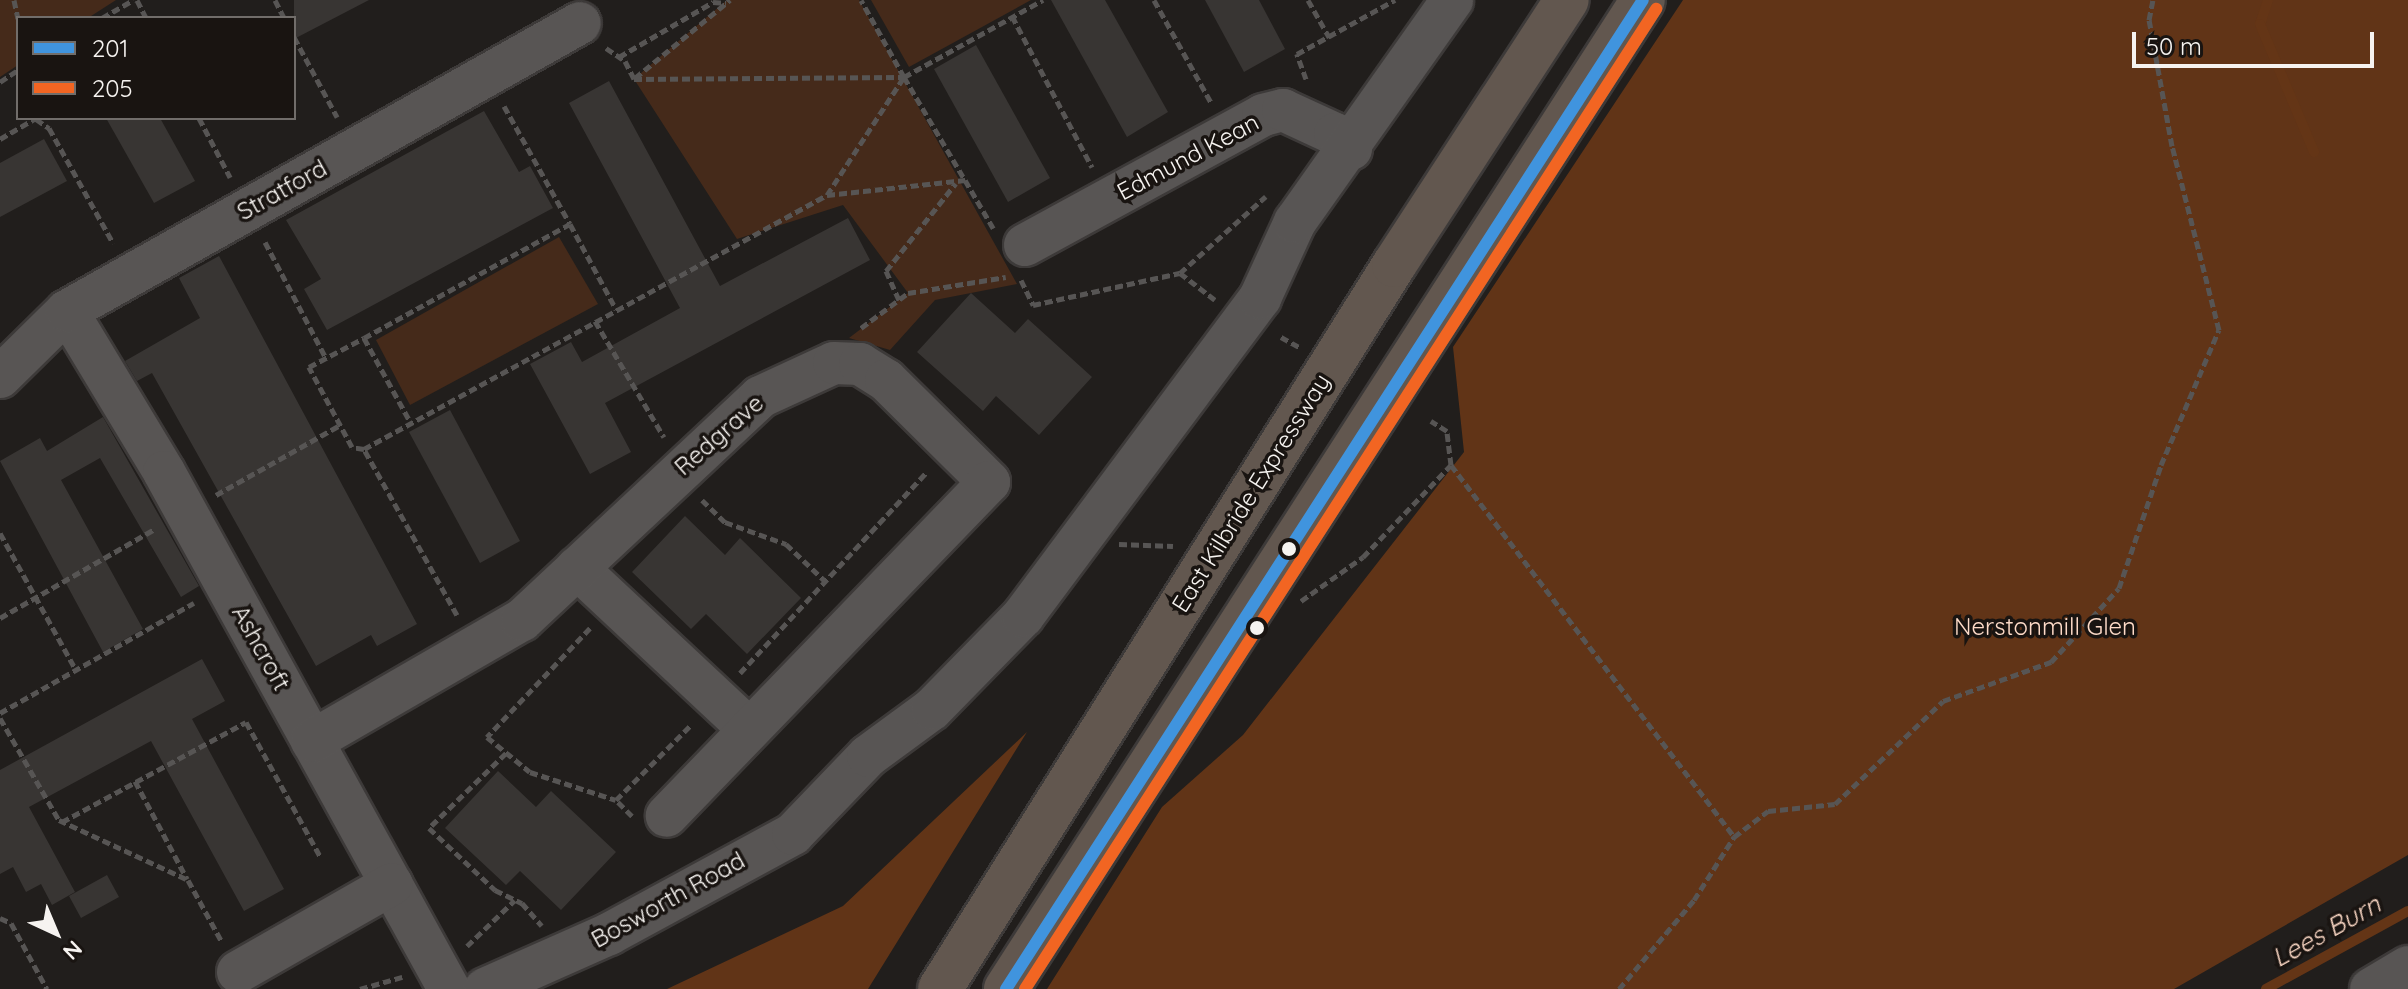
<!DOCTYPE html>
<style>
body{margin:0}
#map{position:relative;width:2408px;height:989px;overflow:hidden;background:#211e1c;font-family:Quicksand,sans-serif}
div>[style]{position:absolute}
.green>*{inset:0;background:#452a1a}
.forest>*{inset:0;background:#613417}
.stream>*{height:10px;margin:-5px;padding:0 5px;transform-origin:5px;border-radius:5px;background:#643516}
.building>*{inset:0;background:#383533}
.path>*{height:5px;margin-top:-2.5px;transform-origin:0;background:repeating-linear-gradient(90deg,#575554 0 8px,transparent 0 12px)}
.roads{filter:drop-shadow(2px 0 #3d3a39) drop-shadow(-2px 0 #3d3a39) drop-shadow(0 2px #3d3a39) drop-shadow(0 -2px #3d3a39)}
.minor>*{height:42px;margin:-21px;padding:0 21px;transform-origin:21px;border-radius:21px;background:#585554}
.highway>*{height:44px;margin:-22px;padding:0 22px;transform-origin:22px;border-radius:22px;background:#62574f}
.bus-1>*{height:12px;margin:-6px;padding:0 6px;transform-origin:6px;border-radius:6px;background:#4094de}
.bus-2>*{height:12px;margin:-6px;padding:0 6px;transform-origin:6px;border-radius:6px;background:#f26522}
.dots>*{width:22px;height:22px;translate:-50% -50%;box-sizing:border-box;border:4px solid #191411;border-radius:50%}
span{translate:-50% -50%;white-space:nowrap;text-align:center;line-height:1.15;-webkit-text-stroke:7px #191411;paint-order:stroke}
.street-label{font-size:24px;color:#f6f3f0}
.park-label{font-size:24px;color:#fedbc8}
.water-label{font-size:26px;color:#f8d5c2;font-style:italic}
.legend{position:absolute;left:16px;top:16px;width:280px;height:104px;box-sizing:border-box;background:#191411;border:2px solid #716d6a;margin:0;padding:10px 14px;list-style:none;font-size:24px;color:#f6f3f0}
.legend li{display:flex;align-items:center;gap:16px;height:40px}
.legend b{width:40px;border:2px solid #716d6a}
.north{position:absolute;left:16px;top:893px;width:80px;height:80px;-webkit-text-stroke:6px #191411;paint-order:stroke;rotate:136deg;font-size:22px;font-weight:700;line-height:32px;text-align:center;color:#f6f3f0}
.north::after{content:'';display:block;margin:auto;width:28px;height:36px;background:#f6f3f0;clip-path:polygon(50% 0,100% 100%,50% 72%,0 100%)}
.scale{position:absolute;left:2132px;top:32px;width:242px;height:36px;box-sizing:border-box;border:4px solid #f6f3f0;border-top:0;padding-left:10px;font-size:24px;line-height:28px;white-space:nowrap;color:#f6f3f0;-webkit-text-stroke:6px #191411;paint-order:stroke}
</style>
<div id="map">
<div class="green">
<i style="clip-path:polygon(0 0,116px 0,88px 18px,18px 18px,18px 65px,0 77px)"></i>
<i style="clip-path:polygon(727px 0,859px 0,1017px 284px,935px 300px,890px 350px,849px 338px,908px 293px,843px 205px,737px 239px,634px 79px)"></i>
<i style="clip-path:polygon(871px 0,1031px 0,909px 67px)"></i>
<i style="clip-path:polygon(559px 237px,598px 304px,410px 405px,376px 340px)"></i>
</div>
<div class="forest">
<i style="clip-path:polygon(1683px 0,2408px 0,2408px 855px,2174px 989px,1047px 989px,1162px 807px,1243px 735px,1464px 452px,1453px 347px)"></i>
<i style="clip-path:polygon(1027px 732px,868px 989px,667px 989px,843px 906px)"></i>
</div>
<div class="stream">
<i style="left:2268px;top:0;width:25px;rotate:108deg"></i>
<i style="left:2260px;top:24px;width:139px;rotate:67.1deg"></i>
<i style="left:2266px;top:989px;width:162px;rotate:-28.8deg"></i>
</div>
<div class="building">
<i style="clip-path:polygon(294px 0,369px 0,294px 39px)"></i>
<i style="clip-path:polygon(1051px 0,1105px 0,1168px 112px,1127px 137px)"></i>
<i style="clip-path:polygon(1205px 0,1259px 0,1285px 49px,1244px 72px)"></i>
<i style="clip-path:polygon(976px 45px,1050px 178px,1008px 202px,934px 69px)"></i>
<i style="clip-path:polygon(609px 81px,720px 286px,848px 218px,870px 260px,605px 403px,631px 452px,590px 474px,530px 364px,571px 342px,582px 362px,680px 308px,569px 103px)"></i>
<i style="clip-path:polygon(484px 111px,519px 172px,530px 166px,553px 208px,327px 330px,304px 289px,321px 279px,286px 220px)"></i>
<i style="clip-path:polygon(106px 118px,160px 118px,195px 181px,154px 203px)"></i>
<i style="clip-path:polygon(44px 139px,67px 181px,0 217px,0 163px)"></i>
<i style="clip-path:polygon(219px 256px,417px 624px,377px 646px,371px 635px,316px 666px,152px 373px,137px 381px,125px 361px,200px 318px,179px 278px)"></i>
<i style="clip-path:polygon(971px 293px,1015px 333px,1028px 319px,1092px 377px,1039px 435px,996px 396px,983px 411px,917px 352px)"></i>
<i style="clip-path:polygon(450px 410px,520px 541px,480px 563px,409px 432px)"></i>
<i style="clip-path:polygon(103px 417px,199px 586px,181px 597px,100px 458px,61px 480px,143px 629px,103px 652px,0 461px,40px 438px,47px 451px)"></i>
<i style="clip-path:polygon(685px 516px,725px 555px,740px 538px,801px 598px,747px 654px,706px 614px,691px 629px,632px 572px)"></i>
<i style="clip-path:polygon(202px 659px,225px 701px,192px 719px,284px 889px,244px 911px,151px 741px,29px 807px,75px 892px,52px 905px,41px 884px,26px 892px,13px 867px,0 874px,0 770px)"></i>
<i style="clip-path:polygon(498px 771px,536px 807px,551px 791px,616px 852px,561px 910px,520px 871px,506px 885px,445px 828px)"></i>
<i style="clip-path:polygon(107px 875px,119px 897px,81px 918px,69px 896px)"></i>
</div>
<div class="path">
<i style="left:14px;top:0;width:19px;rotate:78deg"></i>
<i style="left:137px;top:0;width:20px;rotate:63deg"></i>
<i style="left:275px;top:0;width:20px;rotate:63deg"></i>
<i style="left:1154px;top:0;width:119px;rotate:60.9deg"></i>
<i style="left:1308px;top:0;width:43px;rotate:60.4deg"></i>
<i style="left:1012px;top:16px;width:171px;rotate:62.1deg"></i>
<i style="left:102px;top:18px;width:36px;rotate:-30deg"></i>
<i style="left:294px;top:37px;width:91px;rotate:61.7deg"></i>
<i style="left:606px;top:48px;width:23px;rotate:34deg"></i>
<i style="left:625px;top:61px;width:20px;rotate:63deg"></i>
<i style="left:619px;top:57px;width:109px;rotate:-30.3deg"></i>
<i style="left:713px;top:2px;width:13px;rotate:4deg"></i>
<i style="left:904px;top:77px;width:120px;rotate:59.4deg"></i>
<i style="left:635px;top:78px;width:123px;rotate:-39.4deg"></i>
<i style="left:634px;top:79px;width:270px;rotate:-0.4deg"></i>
<i style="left:904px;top:77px;width:88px;rotate:-119.2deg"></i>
<i style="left:1306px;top:79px;width:27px;rotate:-110deg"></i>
<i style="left:1297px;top:54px;width:112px;rotate:-28.9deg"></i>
<i style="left:0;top:82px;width:22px;rotate:-34deg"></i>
<i style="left:504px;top:106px;width:135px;rotate:60.8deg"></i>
<i style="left:199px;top:118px;width:67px;rotate:62.3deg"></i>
<i style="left:36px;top:119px;width:16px;rotate:35deg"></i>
<i style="left:49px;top:128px;width:132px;rotate:60.9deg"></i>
<i style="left:0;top:139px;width:42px;rotate:-30.3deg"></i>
<i style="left:827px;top:195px;width:139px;rotate:-6.2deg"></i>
<i style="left:965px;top:180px;width:56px;rotate:59.7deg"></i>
<i style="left:265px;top:242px;width:131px;rotate:62.3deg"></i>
<i style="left:1180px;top:273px;width:115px;rotate:-41.8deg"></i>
<i style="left:1021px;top:280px;width:28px;rotate:64deg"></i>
<i style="left:1033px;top:305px;width:150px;rotate:-12.3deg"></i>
<i style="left:1180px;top:273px;width:44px;rotate:37.6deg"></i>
<i style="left:899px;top:300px;width:32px;rotate:-114deg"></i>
<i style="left:886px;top:271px;width:112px;rotate:-51.5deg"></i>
<i style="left:595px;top:321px;width:135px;rotate:59.3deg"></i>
<i style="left:861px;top:328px;width:59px;rotate:-36.7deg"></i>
<i style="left:908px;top:293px;width:99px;rotate:-9.3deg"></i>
<i style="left:1281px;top:337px;width:23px;rotate:29deg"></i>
<i style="left:364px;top:338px;width:235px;rotate:-29deg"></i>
<i style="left:570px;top:224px;width:97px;rotate:61.6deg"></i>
<i style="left:364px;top:449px;width:12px;rotate:-171deg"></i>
<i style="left:352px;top:447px;width:91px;rotate:-118.3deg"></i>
<i style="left:309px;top:367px;width:62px;rotate:-27.8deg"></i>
<i style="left:364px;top:338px;width:97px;rotate:61.1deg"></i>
<i style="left:1451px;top:465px;width:467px;rotate:52.7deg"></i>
<i style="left:216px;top:495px;width:142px;rotate:-29.4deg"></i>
<i style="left:702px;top:500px;width:32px;rotate:44deg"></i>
<i style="left:725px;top:522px;width:65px;rotate:19.8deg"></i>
<i style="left:786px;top:544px;width:54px;rotate:43.5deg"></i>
<i style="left:0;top:533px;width:157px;rotate:61deg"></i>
<i style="left:1119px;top:544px;width:54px;rotate:2.1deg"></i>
<i style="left:1301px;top:601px;width:76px;rotate:-35.4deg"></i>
<i style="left:1363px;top:557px;width:127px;rotate:-46.3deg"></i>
<i style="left:1451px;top:465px;width:34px;rotate:-97deg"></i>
<i style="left:1447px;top:431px;width:19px;rotate:-148deg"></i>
<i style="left:457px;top:615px;width:190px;rotate:-119.3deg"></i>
<i style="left:364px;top:449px;width:528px;rotate:-28.75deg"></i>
<i style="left:827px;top:195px;width:141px;rotate:-56.9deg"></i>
<i style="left:904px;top:77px;width:159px;rotate:-29deg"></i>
<i style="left:0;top:618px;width:179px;rotate:-29.9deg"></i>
<i style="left:590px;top:628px;width:150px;rotate:133.4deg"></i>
<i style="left:487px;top:737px;width:55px;rotate:39.1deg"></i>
<i style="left:530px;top:772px;width:90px;rotate:18deg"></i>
<i style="left:740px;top:673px;width:275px;rotate:-47.1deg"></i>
<i style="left:0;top:713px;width:223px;rotate:-29.6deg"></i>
<i style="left:0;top:718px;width:118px;rotate:60deg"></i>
<i style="left:59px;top:820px;width:142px;rotate:24.9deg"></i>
<i style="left:188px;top:880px;width:71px;rotate:61.3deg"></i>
<i style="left:506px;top:753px;width:107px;rotate:135.8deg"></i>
<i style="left:429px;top:828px;width:91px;rotate:43.2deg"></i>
<i style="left:495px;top:890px;width:30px;rotate:26deg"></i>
<i style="left:522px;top:903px;width:30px;rotate:49deg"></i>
<i style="left:135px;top:781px;width:111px;rotate:62deg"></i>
<i style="left:632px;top:816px;width:23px;rotate:-135deg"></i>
<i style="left:616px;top:800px;width:107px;rotate:-45deg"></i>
<i style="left:62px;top:822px;width:209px;rotate:-28.5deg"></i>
<i style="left:246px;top:722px;width:155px;rotate:61.1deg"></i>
<i style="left:0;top:918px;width:12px;rotate:24deg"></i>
<i style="left:11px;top:923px;width:75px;rotate:61.4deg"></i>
<i style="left:467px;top:946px;width:66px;rotate:-43.8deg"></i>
<i style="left:360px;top:989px;width:44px;rotate:-15.9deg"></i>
<i style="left:1619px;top:989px;width:116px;rotate:-49.9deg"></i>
<i style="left:1694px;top:900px;width:75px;rotate:-57.6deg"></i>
<i style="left:1734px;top:837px;width:43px;rotate:-37.4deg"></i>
<i style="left:1768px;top:811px;width:67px;rotate:-6deg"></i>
<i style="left:1835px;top:804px;width:149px;rotate:-43.6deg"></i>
<i style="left:1943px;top:701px;width:115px;rotate:-19.9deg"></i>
<i style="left:2051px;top:662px;width:100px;rotate:-47.4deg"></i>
<i style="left:2119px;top:588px;width:130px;rotate:-71.1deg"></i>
<i style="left:2161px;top:465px;width:147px;rotate:-66.8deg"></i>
<i style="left:2219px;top:330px;width:190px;rotate:-104.3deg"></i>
<i style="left:2172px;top:146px;width:128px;rotate:-100.3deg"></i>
<i style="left:2149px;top:20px;width:20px;rotate:-79deg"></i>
</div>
<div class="roads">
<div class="minor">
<i style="left:1025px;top:245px;width:271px;rotate:-28.6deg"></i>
<i style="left:1263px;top:115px;width:21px;rotate:-14deg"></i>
<i style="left:1283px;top:110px;width:57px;rotate:24.8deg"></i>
<i style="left:1335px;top:134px;width:22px;rotate:43deg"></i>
<i style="left:67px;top:311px;width:188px;rotate:58.9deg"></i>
<i style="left:164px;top:472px;width:590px;rotate:61.13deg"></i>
<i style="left:0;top:377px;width:94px;rotate:-44.6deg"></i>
<i style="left:67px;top:311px;width:588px;rotate:-29.31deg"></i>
<i style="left:577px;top:568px;width:236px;rotate:43.1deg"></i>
<i style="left:312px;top:741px;width:242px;rotate:-30deg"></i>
<i style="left:522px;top:620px;width:326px;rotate:-43.1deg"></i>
<i style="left:760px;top:397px;width:81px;rotate:-24.7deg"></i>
<i style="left:834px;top:363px;width:26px;rotate:2deg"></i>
<i style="left:860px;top:364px;width:31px;rotate:32deg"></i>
<i style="left:886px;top:380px;width:145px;rotate:44.7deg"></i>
<i style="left:989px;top:482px;width:464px;rotate:134deg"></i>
<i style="left:238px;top:972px;width:177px;rotate:-29.7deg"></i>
<i style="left:485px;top:989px;width:136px;rotate:-23.9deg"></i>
<i style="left:609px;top:934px;width:209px;rotate:-28.5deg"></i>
<i style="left:793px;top:834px;width:108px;rotate:-46.1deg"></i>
<i style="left:868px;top:756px;width:79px;rotate:-36.3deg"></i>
<i style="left:932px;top:709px;width:130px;rotate:-45.6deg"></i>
<i style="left:1023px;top:616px;width:397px;rotate:-53.3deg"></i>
<i style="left:1260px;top:298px;width:84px;rotate:-65.3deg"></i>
<i style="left:1295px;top:222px;width:272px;rotate:-54.7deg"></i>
<i style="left:2371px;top:989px;width:43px;rotate:-30.7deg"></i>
</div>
<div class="highway">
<i style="left:940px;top:989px;width:855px;rotate:-57.91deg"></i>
<i style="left:1394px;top:265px;width:316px;rotate:-56.9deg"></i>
<i style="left:1006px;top:989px;width:1176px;rotate:-57.22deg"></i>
</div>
</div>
<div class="bus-1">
<i style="left:1006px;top:989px;width:1176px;rotate:-57.22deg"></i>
</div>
<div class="bus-2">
<i style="left:1025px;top:989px;width:1166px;rotate:-57.22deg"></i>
</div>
<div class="dots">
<i style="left:1289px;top:549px;background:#f6f3f0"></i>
<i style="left:1257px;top:628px;background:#f6f3f0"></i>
</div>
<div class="street-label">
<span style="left:1188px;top:157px;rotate:-28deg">Edmund Kean</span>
<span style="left:282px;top:190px;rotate:-29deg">Stratford</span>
<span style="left:719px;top:435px;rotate:-41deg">Redgrave</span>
<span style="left:1251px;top:493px;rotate:-58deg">East Kilbride Expressway</span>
<span style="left:261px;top:648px;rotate:61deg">Ashcroft</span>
<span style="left:668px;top:900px;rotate:-29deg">Bosworth Road</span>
</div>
<div class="park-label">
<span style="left:2045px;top:627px">Nerstonmill Glen</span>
</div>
<div class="water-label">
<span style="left:2326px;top:931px;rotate:-29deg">Lees Burn</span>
</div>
<ul class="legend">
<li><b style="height:10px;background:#4094de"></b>201</li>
<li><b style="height:10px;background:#f26522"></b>205</li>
</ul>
<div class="north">N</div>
<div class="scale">50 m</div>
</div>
